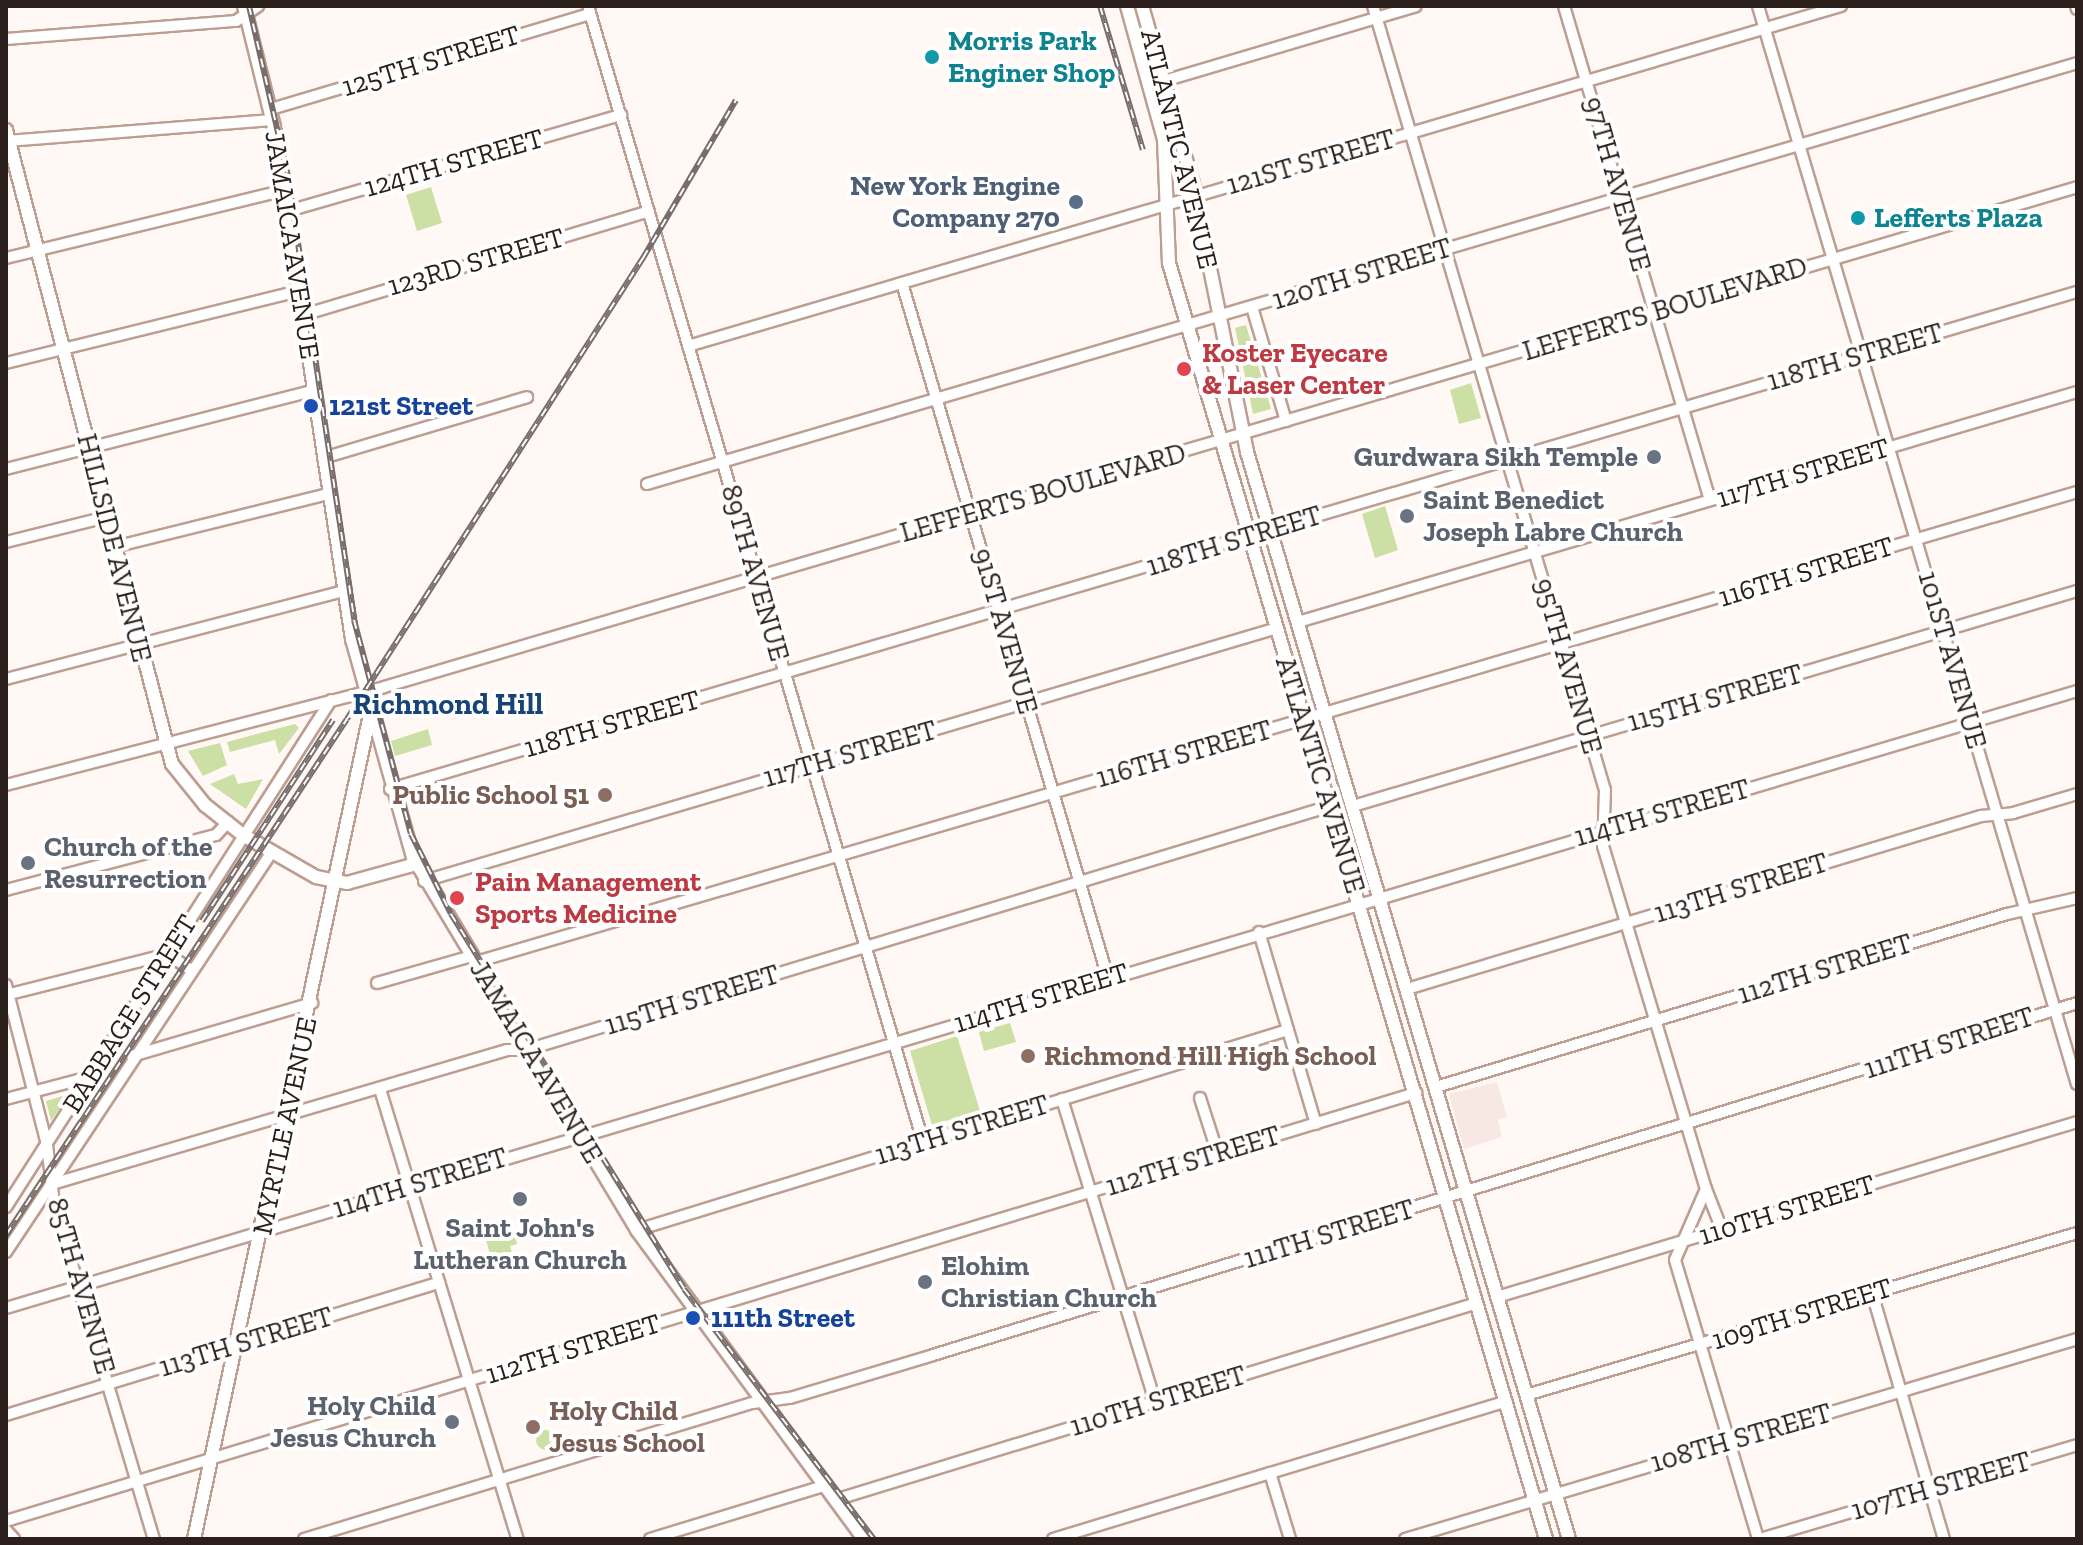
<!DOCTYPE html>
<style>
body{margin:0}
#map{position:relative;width:2083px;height:1545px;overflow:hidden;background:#fff8f5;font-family:"Zilla Slab",serif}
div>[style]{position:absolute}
.commercial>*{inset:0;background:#f8e8e4}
.green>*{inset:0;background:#ccdfa4}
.round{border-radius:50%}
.roads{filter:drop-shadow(2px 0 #bd9e91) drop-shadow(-2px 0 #bd9e91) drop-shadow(0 2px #bd9e91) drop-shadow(0 -2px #bd9e91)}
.minor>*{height:10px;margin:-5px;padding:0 5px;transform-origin:5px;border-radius:5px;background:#fff}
.major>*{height:12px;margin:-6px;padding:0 6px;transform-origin:6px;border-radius:6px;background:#fff}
.rail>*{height:6px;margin-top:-3px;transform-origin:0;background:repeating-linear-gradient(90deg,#fff 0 9px,#776d6a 0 18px);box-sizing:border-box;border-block:2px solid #776d6a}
.dots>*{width:22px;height:22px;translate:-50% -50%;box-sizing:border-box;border:4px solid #fff;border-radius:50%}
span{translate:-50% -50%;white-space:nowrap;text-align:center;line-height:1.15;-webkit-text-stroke:8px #fff;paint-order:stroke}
.culture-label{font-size:28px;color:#0d838f;font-weight:700}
.left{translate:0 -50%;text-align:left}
.street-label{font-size:28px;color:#2c201c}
.service-label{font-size:28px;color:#4e5e75;font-weight:700}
.right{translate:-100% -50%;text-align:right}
.health-label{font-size:28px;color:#be3a42;font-weight:700}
.transit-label{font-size:28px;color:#164399;font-weight:700}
.worship-label{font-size:28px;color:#5b616d;font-weight:700}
.education-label{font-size:28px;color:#785e54;font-weight:700}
.neighbourhood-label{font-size:30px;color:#184377;font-weight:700}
.frame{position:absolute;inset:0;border:8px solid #2c201c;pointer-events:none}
</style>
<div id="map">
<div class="commercial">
<i style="clip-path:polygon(1497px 1082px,1507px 1117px,1498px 1120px,1502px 1137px,1464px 1149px,1449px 1094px)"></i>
</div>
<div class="green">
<i style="clip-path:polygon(431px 187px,442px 223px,417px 231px,406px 195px)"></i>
<i style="clip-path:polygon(1246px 325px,1271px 409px,1253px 414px,1235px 328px)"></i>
<i style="clip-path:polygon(1471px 383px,1481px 418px,1459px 424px,1450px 390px)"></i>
<i style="clip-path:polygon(1385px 506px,1398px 550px,1375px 558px,1362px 514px)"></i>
<i style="clip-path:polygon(295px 724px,299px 728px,279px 754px,275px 740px,230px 752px,227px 742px)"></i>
<i style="clip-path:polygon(428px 729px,432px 745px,395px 756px,391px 741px)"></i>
<i style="clip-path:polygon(220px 743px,227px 765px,203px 776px,188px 751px)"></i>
<i style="clip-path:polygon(234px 774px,238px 784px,263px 779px,246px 809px,210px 784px)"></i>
<i style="clip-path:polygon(1010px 1023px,1016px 1042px,984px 1051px,979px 1032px)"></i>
<i style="clip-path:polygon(957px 1036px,980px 1111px,932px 1125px,910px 1051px)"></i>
<i style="clip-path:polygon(69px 1094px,51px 1121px,46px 1101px)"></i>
<i style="clip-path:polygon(505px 1227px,513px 1229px,517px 1244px,510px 1246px,513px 1256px,492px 1262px,484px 1232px)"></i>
<i class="round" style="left:536px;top:1430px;width:20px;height:20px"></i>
</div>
<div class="roads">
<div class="minor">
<i style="left:588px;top:6px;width:1183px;rotate:73.56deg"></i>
<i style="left:1373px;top:6px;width:818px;rotate:73.52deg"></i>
<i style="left:1605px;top:790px;width:56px;rotate:92deg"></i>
<i style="left:1603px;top:846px;width:358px;rotate:73.3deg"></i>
<i style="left:1706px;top:1189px;width:77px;rotate:113.6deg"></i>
<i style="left:1675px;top:1260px;width:291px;rotate:73.4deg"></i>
<i style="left:1564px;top:6px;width:515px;rotate:73.54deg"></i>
<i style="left:1758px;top:6px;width:1124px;rotate:73.52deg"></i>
<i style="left:2076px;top:6px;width:3px;rotate:72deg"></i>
<i style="left:6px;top:39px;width:231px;rotate:-4.5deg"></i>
<i style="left:236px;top:21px;width:27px;rotate:-34deg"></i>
<i style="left:1150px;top:85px;width:277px;rotate:-16.5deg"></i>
<i style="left:271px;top:109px;width:333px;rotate:-16.6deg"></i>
<i style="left:6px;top:141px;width:268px;rotate:-4.5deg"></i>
<i style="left:288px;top:211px;width:347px;rotate:-16.1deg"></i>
<i style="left:6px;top:258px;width:287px;rotate:-13.7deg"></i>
<i style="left:902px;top:283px;width:725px;rotate:73.49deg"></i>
<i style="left:1252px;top:307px;width:119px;rotate:73.4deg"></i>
<i style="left:303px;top:315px;width:361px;rotate:-16.7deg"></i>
<i style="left:688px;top:346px;width:1202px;rotate:-16.43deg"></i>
<i style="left:6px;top:363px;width:302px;rotate:-13.8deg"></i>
<i style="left:323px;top:458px;width:213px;rotate:-16.6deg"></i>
<i style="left:6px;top:469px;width:317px;rotate:-14.3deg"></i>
<i style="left:647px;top:484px;width:1491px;rotate:-16.4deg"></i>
<i style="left:6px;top:542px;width:103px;rotate:-14deg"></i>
<i style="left:114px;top:547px;width:220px;rotate:-13.9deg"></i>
<i style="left:1298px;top:622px;width:812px;rotate:-16.45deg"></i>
<i style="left:6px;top:679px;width:348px;rotate:-14.6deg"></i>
<i style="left:6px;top:785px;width:390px;rotate:-14.5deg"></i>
<i style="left:384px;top:687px;width:1765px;rotate:-16.45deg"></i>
<i style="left:390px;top:789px;width:1759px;rotate:-16.42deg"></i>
<i style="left:1353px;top:806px;width:755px;rotate:-16.54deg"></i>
<i style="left:424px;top:881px;width:890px;rotate:-16.52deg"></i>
<i style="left:6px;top:890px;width:217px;rotate:-14.7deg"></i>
<i style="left:216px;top:835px;width:18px;rotate:-47deg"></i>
<i style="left:1259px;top:932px;width:200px;rotate:73.5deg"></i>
<i style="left:476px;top:962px;width:1669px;rotate:-16.36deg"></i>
<i style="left:377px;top:983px;width:99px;rotate:-15.9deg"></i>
<i style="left:6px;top:985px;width:165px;rotate:75.6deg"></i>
<i style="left:47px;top:1145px;width:59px;rotate:83.2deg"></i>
<i style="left:54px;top:1204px;width:350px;rotate:73.4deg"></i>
<i style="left:1407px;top:989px;width:600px;rotate:-16.77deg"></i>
<i style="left:1981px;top:816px;width:32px;rotate:-5deg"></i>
<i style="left:2013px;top:813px;width:67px;rotate:-16.5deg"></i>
<i style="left:6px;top:995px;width:167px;rotate:-14.2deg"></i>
<i style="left:168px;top:954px;width:29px;rotate:35deg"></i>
<i style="left:132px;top:1056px;width:188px;rotate:-16.4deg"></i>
<i style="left:1436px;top:1087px;width:597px;rotate:-16.86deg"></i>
<i style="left:2007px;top:914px;width:72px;rotate:-12.9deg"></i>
<i style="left:380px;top:1089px;width:471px;rotate:73deg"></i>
<i style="left:1200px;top:1098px;width:59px;rotate:72.2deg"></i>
<i style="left:6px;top:1099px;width:86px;rotate:-14.8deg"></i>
<i style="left:1062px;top:1099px;width:317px;rotate:72.9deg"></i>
<i style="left:52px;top:1184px;width:474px;rotate:-16.4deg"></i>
<i style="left:507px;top:1050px;width:19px"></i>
<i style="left:526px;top:1050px;width:840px;rotate:-16.88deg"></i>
<i style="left:1706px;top:1189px;width:44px;rotate:68.7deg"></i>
<i style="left:6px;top:1207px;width:602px;rotate:-57.34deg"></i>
<i style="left:637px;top:1230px;width:681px;rotate:-17.08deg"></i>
<i style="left:6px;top:1252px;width:478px;rotate:-56.4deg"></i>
<i style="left:1872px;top:1293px;width:256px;rotate:73.7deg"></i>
<i style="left:1497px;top:1297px;width:606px;rotate:-16.79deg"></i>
<i style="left:6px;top:1308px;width:2161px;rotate:-16.59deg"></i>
<i style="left:1526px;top:1395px;width:574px;rotate:-16.38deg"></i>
<i style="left:6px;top:1415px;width:453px;rotate:-17deg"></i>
<i style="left:1270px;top:1473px;width:69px;rotate:73.1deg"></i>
<i style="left:838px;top:1499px;width:668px;rotate:-17.05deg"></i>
<i style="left:6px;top:1521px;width:1474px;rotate:-16.89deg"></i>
<i style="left:6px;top:1530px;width:12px;rotate:48deg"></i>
<i style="left:304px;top:1539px;width:469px;rotate:-16.9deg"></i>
<i style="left:753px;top:1403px;width:37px;rotate:-8deg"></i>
<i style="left:790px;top:1398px;width:149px;rotate:-16.7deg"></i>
<i style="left:933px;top:1355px;width:1197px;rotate:-17.1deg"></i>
<i style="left:650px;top:1539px;width:185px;rotate:-17deg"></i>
<i style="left:1053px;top:1539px;width:474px;rotate:-16.9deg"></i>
<i style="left:1405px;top:1539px;width:701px;rotate:-16.57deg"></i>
<i style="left:1760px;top:1539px;width:331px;rotate:-16.5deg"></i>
</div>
<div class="major">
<i style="left:244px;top:6px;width:125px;rotate:76.1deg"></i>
<i style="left:274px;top:127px;width:518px;rotate:81.34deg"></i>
<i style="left:352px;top:639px;width:226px;rotate:74.4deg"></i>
<i style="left:413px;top:857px;width:435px;rotate:59deg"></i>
<i style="left:637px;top:1230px;width:383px;rotate:53.7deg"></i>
<i style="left:1127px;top:6px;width:138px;rotate:74.5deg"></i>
<i style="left:1164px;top:139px;width:124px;rotate:87.7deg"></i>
<i style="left:1169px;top:263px;width:1331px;rotate:73.54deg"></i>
<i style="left:1142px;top:6px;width:185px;rotate:74deg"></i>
<i style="left:1193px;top:184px;width:273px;rotate:78.6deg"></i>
<i style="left:1247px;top:452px;width:1134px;rotate:73.5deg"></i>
<i style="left:6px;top:130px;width:655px;rotate:75.33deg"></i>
<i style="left:172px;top:764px;width:53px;rotate:51.2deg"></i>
<i style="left:205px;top:805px;width:48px;rotate:38.3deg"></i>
<i style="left:243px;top:835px;width:84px;rotate:29.9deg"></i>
<i style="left:316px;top:877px;width:32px;rotate:11deg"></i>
<i style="left:347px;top:883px;width:72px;rotate:-15.4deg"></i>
<i style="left:194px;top:1539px;width:838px;rotate:-77.95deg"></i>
</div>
</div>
<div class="rail">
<i style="left:249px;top:6px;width:174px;rotate:77.1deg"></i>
<i style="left:288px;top:176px;width:449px;rotate:81.5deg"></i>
<i style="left:354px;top:620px;width:221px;rotate:75.1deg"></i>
<i style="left:411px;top:834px;width:89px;rotate:63.4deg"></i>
<i style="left:451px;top:914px;width:441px;rotate:58.1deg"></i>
<i style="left:684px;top:1289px;width:314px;rotate:52.8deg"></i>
<i style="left:1100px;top:6px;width:150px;rotate:73.4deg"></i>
<i style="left:202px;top:921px;width:240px;rotate:-56.9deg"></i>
<i style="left:6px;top:1235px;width:618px;rotate:-56.54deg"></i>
<i style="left:347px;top:719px;width:548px;rotate:-57.3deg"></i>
<i style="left:643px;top:258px;width:183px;rotate:-59.5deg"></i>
</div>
<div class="dots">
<i style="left:932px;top:57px;background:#0f9aa8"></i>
<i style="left:1076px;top:202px;background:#5c6f8a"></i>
<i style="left:1858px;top:218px;background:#0f9aa8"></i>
<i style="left:1184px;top:369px;background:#e0444e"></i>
<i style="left:311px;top:406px;background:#1a4fb4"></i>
<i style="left:1654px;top:457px;background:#6b7280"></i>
<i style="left:1407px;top:516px;background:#6b7280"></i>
<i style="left:605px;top:795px;background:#8d6e63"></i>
<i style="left:28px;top:863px;background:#6b7280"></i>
<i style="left:457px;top:898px;background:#e0444e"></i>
<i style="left:1028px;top:1056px;background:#8d6e63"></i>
<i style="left:520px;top:1199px;background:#6b7280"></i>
<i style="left:925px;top:1282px;background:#6b7280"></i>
<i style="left:693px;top:1318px;background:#1a4fb4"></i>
<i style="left:452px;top:1422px;background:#6b7280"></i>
<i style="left:533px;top:1427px;background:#8d6e63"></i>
</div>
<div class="culture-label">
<span class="left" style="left:948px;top:57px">Morris Park<br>Enginer Shop</span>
<span class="left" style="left:1874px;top:218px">Lefferts Plaza</span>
</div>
<div class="street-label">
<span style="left:431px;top:61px;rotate:-17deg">125TH STREET</span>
<span style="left:1179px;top:149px;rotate:76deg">ATLANTIC AVENUE</span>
<span style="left:1311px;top:162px;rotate:-16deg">121ST STREET</span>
<span style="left:454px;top:163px;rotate:-16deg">124TH STREET</span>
<span style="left:1617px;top:184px;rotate:74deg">97TH AVENUE</span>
<span style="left:292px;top:245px;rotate:81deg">JAMAICA AVENUE</span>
<span style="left:476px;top:262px;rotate:-16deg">123RD STREET</span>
<span style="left:1362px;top:274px;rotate:-17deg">120TH STREET</span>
<span style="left:1665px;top:309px;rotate:-17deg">LEFFERTS BOULEVARD</span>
<span style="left:1855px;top:357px;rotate:-16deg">118TH STREET</span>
<span style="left:1803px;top:473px;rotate:-17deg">117TH STREET</span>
<span style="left:1043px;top:493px;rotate:-16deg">LEFFERTS BOULEVARD</span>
<span style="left:1234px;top:541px;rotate:-17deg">118TH STREET</span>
<span style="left:114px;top:548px;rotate:76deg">HILLSIDE AVENUE</span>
<span style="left:1806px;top:572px;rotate:-17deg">116TH STREET</span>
<span style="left:755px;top:573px;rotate:74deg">89TH AVENUE</span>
<span style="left:1005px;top:631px;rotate:74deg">91ST AVENUE</span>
<span style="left:1952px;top:660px;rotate:74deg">101ST AVENUE</span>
<span style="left:1568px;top:666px;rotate:74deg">95TH AVENUE</span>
<span style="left:1715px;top:698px;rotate:-16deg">115TH STREET</span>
<span style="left:612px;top:724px;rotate:-16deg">118TH STREET</span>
<span style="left:850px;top:754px;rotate:-16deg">117TH STREET</span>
<span style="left:1184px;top:754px;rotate:-16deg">116TH STREET</span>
<span style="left:1320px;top:775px;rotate:73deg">ATLANTIC AVENUE</span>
<span style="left:1662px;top:813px;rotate:-16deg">114TH STREET</span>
<span style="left:1741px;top:888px;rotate:-17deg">113TH STREET</span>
<span style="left:1825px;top:969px;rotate:-17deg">112TH STREET</span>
<span style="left:1041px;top:998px;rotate:-17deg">114TH STREET</span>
<span style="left:692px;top:1000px;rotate:-17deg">115TH STREET</span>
<span style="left:130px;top:1014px;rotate:-58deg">BABBAGE STREET</span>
<span style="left:1949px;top:1043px;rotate:-18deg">111TH STREET</span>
<span style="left:536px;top:1062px;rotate:59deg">JAMAICA AVENUE</span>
<span style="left:285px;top:1126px;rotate:-78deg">MYRTLE AVENUE</span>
<span style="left:962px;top:1130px;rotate:-17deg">113TH STREET</span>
<span style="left:1193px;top:1161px;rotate:-17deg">112TH STREET</span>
<span style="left:420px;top:1183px;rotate:-17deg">114TH STREET</span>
<span style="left:1787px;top:1210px;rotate:-17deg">110TH STREET</span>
<span style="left:1329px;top:1234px;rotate:-17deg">111TH STREET</span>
<span style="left:81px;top:1286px;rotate:74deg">85TH AVENUE</span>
<span style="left:1802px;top:1314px;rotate:-17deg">109TH STREET</span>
<span style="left:246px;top:1342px;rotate:-17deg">113TH STREET</span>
<span style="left:573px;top:1349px;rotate:-17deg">112TH STREET</span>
<span style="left:1158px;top:1401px;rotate:-17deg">110TH STREET</span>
<span style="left:1741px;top:1438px;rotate:-16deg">108TH STREET</span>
<span style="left:1941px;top:1486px;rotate:-16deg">107TH STREET</span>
</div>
<div class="service-label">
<span class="right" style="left:1060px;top:202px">New York Engine<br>Company 270</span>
</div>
<div class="health-label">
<span class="left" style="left:1202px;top:369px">Koster Eyecare<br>&amp; Laser Center</span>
<span class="left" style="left:475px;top:898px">Pain Management<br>Sports Medicine</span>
</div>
<div class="transit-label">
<span class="left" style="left:329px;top:406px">121st Street</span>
<span class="left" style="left:711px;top:1318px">111th Street</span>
</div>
<div class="worship-label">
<span class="right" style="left:1638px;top:457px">Gurdwara Sikh Temple</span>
<span class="left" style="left:1423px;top:516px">Saint Benedict<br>Joseph Labre Church</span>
<span class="left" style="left:44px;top:863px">Church of the<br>Resurrection</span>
<span style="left:520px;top:1244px">Saint John's<br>Lutheran Church</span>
<span class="left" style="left:941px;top:1282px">Elohim<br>Christian Church</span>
<span class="right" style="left:436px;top:1422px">Holy Child<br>Jesus Church</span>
</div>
<div class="education-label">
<span class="right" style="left:589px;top:795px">Public School 51</span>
<span class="left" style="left:1044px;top:1056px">Richmond Hill High School</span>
<span class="left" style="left:549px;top:1427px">Holy Child<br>Jesus School</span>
</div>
<div class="neighbourhood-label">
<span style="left:448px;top:704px">Richmond Hill</span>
</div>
<div class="frame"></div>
</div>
